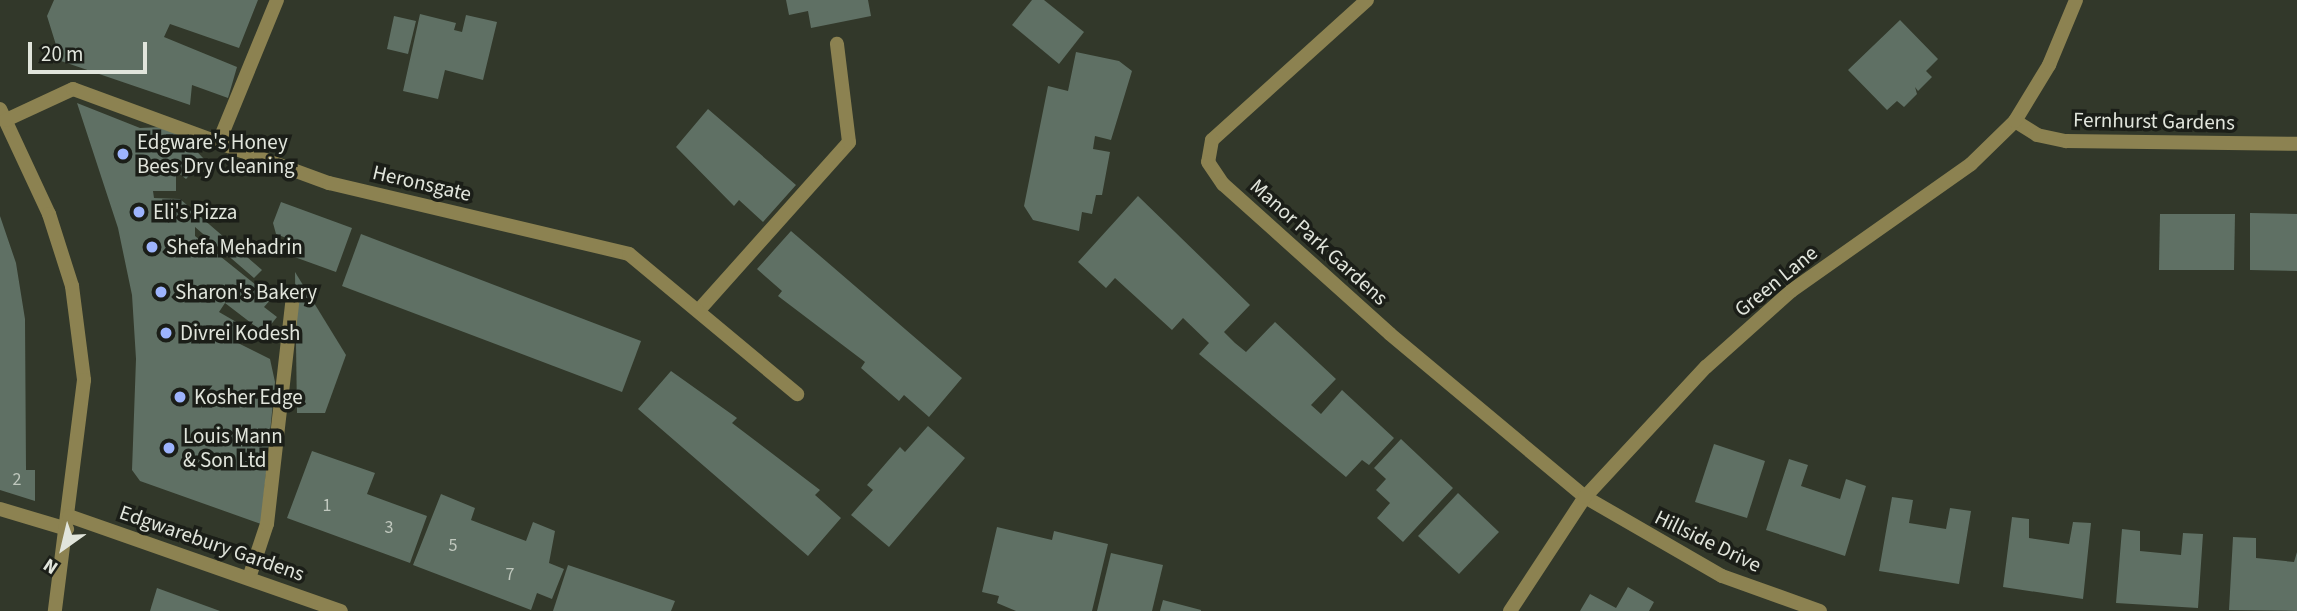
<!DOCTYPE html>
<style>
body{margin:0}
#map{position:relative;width:2297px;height:611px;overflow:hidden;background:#32382a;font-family:"Source Sans 3",sans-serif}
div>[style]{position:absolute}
.building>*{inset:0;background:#5f7064}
.service>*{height:14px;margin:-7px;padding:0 7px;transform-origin:7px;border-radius:7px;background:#8c8251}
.minor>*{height:14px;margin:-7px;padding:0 7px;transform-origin:7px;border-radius:7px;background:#8c8251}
.dots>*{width:19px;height:19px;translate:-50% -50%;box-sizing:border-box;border:4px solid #1b1e18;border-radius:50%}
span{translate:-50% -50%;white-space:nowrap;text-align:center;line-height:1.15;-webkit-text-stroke:7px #1b1e18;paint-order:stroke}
.number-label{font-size:18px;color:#c0c8be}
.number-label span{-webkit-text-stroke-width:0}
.street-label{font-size:21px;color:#e1e5dc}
.poi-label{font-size:21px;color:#e1e5dc}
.left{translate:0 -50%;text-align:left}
.north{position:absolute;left:28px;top:513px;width:70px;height:70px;-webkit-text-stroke:5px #1b1e18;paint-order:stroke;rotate:214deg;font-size:19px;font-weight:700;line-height:28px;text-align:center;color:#e1e5dc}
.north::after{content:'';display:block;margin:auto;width:24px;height:32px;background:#e1e5dc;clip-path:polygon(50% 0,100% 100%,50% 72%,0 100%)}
.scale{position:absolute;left:28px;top:42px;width:119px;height:32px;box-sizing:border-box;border:4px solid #e1e5dc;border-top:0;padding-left:9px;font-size:21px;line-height:24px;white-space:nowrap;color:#e1e5dc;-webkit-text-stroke:5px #1b1e18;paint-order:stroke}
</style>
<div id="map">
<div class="building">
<i style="clip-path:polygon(54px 0,258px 0,239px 48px,170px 24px,164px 37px,237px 67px,228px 98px,192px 85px,190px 105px,61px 61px,47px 16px)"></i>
<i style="clip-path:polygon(786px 0,868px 0,871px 16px,811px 28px,808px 11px,789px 15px)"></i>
<i style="clip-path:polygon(1032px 0,1044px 0,1084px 32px,1059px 64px,1012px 25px)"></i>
<i style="clip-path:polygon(420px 14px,456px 23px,454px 30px,462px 32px,466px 15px,497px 22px,483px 80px,445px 70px,438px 99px,403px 91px)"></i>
<i style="clip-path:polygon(394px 16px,416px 21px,408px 54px,387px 49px)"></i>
<i style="clip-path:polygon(1900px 20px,1938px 59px,1926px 71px,1932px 77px,1918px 91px,1915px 87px,1917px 94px,1904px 107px,1897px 101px,1887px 110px,1848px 70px)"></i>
<i style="clip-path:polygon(1076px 52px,1119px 61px,1132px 71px,1111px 140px,1095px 136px,1093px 149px,1110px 152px,1102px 195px,1096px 195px,1092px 214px,1082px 212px,1079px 231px,1033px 220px,1024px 206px,1048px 86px,1068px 91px)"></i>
<i style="clip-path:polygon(77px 103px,140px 128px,163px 127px,181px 135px,204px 159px,186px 179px,176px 171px,176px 191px,153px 191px,154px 198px,180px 199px,262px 270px,254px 278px,195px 227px,195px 236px,272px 298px,264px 307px,277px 317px,264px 333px,225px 303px,219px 312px,238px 323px,234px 341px,270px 359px,275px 382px,261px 524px,140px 481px,132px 470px,136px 359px,132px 295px,118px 228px)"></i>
<i style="clip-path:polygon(708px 109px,796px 185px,763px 222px,739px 200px,734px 206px,676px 147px)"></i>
<i style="clip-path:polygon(1138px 196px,1250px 305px,1224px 332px,1235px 343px,1246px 352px,1275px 322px,1336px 379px,1311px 405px,1321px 414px,1342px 390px,1394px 438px,1369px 465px,1362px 460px,1346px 477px,1199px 354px,1209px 343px,1183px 318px,1172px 330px,1115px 278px,1106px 288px,1078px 262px)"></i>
<i style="clip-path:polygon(281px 202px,352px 228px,336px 272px,289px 255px,294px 241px,276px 234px,273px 223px)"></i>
<i style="clip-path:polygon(2250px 213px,2297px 214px,2297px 271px,2250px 270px)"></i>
<i style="clip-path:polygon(2160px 214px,2235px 214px,2234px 270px,2159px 270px)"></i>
<i style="clip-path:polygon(0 216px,16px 263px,25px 319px,26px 470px,35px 470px,35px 501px,0 490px)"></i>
<i style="clip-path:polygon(791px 231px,962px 378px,929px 417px,904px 395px,899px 401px,861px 368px,865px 362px,778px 296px,782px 291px,757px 269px)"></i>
<i style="clip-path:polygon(361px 234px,641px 341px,622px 392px,342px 286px)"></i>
<i style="clip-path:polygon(295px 272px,346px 355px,325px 413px,297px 413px)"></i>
<i style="clip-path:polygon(671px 371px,737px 418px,732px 423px,820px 490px,815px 495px,841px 518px,808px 556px,638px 409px)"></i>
<i style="clip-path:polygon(928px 426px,965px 458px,889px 547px,851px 515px,873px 490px,867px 485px,900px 447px,905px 452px)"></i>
<i style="clip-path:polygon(1401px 439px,1453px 488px,1403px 542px,1377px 518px,1390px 503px,1376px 490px,1386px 479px,1374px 468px)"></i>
<i style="clip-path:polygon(1714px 444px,1765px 461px,1747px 518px,1695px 502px)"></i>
<i style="clip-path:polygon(312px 451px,375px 473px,367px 494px,427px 516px,410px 563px,287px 518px)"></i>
<i style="clip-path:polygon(1789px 459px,1808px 465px,1801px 486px,1840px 499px,1846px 479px,1866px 486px,1845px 556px,1766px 530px)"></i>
<i style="clip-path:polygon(1458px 493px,1499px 532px,1459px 574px,1418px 536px)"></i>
<i style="clip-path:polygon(441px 494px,475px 508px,471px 520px,526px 541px,533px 522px,555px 531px,549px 563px,564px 569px,552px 599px,537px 593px,531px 610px,413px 565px)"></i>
<i style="clip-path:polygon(1892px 497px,1913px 500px,1909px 523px,1946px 529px,1950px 508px,1971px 511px,1959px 584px,1879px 571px)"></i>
<i style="clip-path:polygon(2012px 517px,2029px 519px,2029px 538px,2069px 544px,2073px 522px,2091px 523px,2083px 599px,2003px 587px)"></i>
<i style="clip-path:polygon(997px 527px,1052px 540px,1054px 531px,1108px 544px,1092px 611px,1016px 611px,997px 603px,999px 596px,982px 592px)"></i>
<i style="clip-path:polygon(2122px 529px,2140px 531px,2140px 551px,2181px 555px,2183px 533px,2203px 534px,2198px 608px,2116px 603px)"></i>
<i style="clip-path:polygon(2233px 537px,2256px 538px,2256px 558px,2294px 562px,2297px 552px,2297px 611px,2229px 610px)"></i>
<i style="clip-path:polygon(1111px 553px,1163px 565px,1152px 611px,1097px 611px)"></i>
<i style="clip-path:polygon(568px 565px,675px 601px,671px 611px,553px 611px)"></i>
<i style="clip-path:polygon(1628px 587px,1654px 602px,1649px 611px,1580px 611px,1590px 594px,1616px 608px)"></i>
<i style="clip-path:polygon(157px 588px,220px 611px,150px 611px)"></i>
<i style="clip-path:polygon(1163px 600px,1201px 610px,1201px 611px,1160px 611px)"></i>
</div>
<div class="service">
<i style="left:220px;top:139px;width:150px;rotate:-67.7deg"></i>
<i style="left:699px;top:310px;width:225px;rotate:-48.2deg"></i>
<i style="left:849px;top:142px;width:99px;rotate:-97deg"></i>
<i style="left:0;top:509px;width:70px;rotate:16.6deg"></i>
<i style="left:249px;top:578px;width:57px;rotate:-71.6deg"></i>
<i style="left:267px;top:524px;width:230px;rotate:-83.5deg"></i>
</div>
<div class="minor">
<i style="left:1367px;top:0;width:209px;rotate:137.9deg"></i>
<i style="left:1212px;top:140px;width:22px;rotate:100deg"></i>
<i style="left:1208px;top:162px;width:27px;rotate:56deg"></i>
<i style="left:1223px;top:184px;width:224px;rotate:41.9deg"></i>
<i style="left:1390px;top:334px;width:254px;rotate:39.9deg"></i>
<i style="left:1585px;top:497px;width:158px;rotate:30deg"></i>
<i style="left:1722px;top:576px;width:104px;rotate:19.7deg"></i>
<i style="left:0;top:109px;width:116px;rotate:65deg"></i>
<i style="left:49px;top:214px;width:76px;rotate:72.3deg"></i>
<i style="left:72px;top:286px;width:95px;rotate:82.7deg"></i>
<i style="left:84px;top:380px;width:233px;rotate:97.2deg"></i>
<i style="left:6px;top:120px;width:74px;rotate:-24.8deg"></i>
<i style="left:73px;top:89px;width:273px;rotate:20.2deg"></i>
<i style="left:329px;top:183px;width:308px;rotate:13.3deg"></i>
<i style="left:629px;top:254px;width:219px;rotate:39.8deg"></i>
<i style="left:2015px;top:121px;width:26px;rotate:32deg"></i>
<i style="left:2037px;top:135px;width:30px;rotate:12deg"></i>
<i style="left:2066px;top:141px;width:231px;rotate:0.7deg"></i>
<i style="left:69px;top:516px;width:288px;rotate:19.3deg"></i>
<i style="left:1510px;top:611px;width:136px;rotate:-56.7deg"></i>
<i style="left:1585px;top:497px;width:178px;rotate:-47.1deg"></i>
<i style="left:1706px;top:367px;width:114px;rotate:-41.8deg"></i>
<i style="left:1791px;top:291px;width:220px;rotate:-35.2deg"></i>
<i style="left:1971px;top:164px;width:62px;rotate:-44.3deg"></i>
<i style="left:2015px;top:121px;width:66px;rotate:-58.7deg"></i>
<i style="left:2049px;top:65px;width:70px;rotate:-67.4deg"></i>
</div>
<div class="dots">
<i style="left:123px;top:154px;background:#9db4fd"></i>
<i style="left:139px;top:212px;background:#9db4fd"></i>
<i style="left:152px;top:247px;background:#9db4fd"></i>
<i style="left:161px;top:292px;background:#9db4fd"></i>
<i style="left:166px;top:333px;background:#9db4fd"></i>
<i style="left:180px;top:397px;background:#9db4fd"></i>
<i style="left:169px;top:448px;background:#9db4fd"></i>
</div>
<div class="number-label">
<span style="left:17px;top:480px">2</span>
<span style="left:327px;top:506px">1</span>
<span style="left:389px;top:528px">3</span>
<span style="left:453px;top:546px">5</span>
<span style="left:510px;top:575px">7</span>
</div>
<div class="street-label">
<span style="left:2154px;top:121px;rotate:1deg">Fernhurst Gardens</span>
<span style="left:422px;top:183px;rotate:13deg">Heronsgate</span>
<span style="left:1319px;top:242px;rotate:42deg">Manor Park Gardens</span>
<span style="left:1776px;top:281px;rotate:-39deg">Green Lane</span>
<span style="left:1708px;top:541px;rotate:26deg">Hillside Drive</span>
<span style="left:212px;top:543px;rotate:19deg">Edgwarebury Gardens</span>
</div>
<div class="poi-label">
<span class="left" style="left:137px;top:154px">Edgware's Honey<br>Bees Dry Cleaning</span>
<span class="left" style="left:153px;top:212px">Eli's Pizza</span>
<span class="left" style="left:166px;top:247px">Shefa Mehadrin</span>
<span class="left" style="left:175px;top:292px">Sharon's Bakery</span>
<span class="left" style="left:180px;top:333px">Divrei Kodesh</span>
<span class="left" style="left:194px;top:397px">Kosher Edge</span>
<span class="left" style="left:183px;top:448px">Louis Mann<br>&amp; Son Ltd</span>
</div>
<div class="north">N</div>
<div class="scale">20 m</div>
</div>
